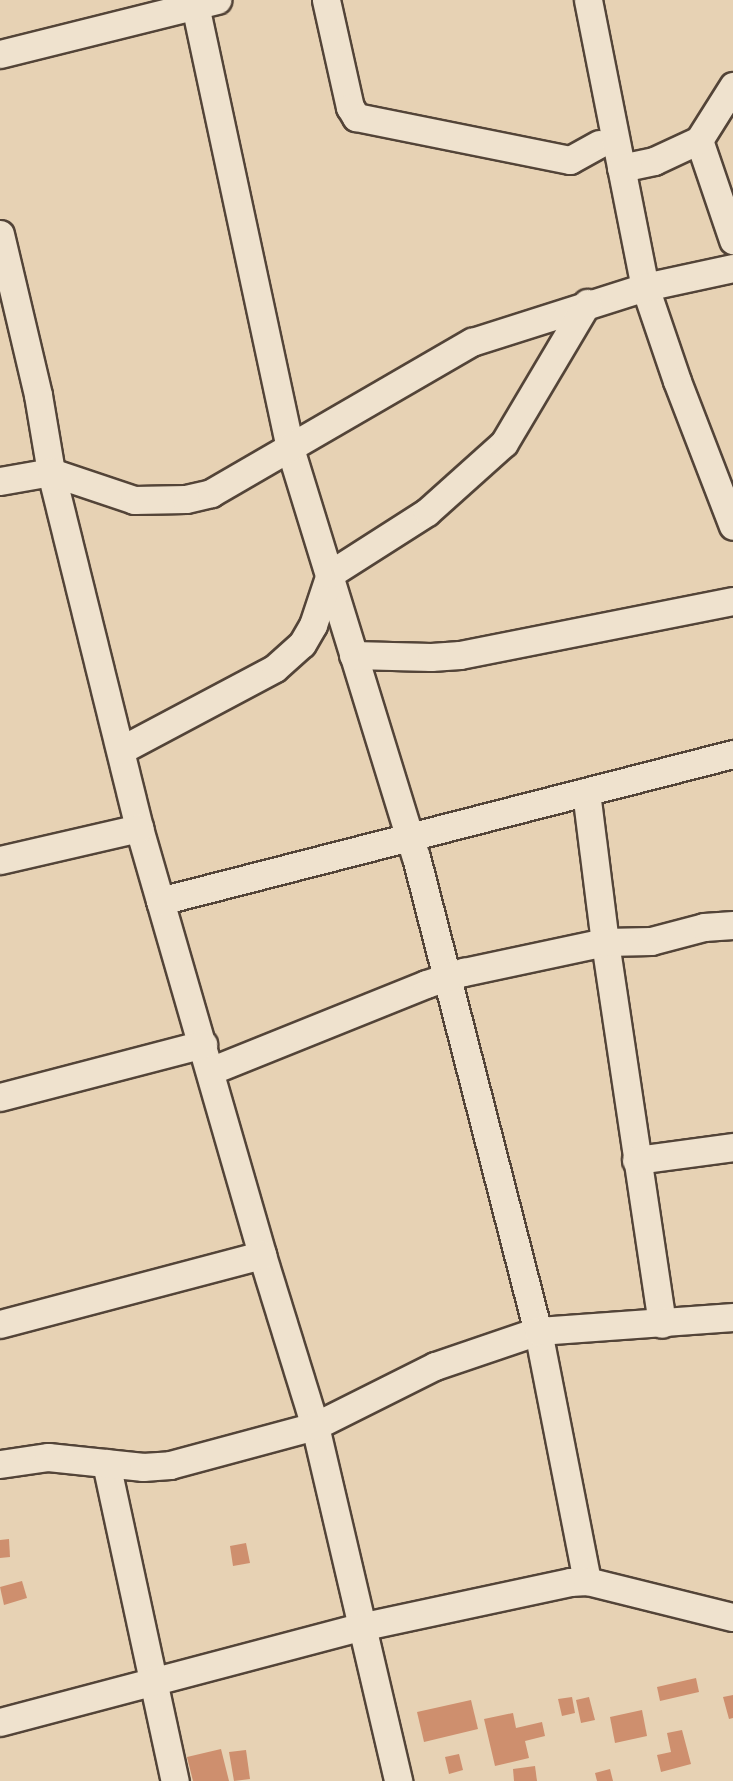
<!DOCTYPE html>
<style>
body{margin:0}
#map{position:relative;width:733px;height:1781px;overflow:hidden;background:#e7d2b4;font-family:"Sorts Mill Goudy",serif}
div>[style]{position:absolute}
.building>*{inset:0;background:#ce8f6e}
.roads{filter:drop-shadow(2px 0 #534438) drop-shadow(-2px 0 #534438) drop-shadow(0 2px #534438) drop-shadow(0 -2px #534438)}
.minor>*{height:27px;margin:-13.5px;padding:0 13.5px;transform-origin:13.5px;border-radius:13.5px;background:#efe2ce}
span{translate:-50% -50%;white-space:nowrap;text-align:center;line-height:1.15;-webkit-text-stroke:6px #efe2ce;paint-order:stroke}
</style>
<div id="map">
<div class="building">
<i style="clip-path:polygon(9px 1539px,10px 1557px,0 1558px,0 1540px)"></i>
<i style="clip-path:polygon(246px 1543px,250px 1563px,233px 1566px,230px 1546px)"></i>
<i style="clip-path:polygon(22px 1581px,27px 1598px,4px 1605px,0 1587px)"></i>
<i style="clip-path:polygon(696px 1678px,699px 1692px,660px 1701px,657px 1687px)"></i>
<i style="clip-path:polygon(733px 1695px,733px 1718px,729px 1719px,723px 1697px)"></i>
<i style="clip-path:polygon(572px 1697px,575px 1713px,562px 1716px,558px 1699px)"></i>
<i style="clip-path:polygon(589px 1697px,595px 1720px,581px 1723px,576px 1700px)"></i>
<i style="clip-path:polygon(471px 1700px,478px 1729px,424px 1742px,417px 1712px)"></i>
<i style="clip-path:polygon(642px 1710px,647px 1736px,615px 1743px,610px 1717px)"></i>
<i style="clip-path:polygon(513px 1713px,516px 1728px,542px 1722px,545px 1736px,525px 1741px,529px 1758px,495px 1766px,484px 1719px)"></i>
<i style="clip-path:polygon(682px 1730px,691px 1764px,661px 1772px,657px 1755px,671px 1752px,667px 1733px)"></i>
<i style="clip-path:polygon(221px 1749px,229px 1781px,193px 1781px,187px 1757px)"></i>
<i style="clip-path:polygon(246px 1750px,250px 1779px,234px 1781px,229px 1752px)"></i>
<i style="clip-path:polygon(459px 1754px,463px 1770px,449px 1774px,445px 1757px)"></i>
<i style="clip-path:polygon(535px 1766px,537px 1781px,514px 1781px,513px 1769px)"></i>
<i style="clip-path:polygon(610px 1769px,613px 1781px,597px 1781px,595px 1773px)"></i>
</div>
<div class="roads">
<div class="minor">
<i style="left:326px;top:0;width:110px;rotate:77.4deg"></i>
<i style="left:350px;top:107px;width:12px;rotate:59deg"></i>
<i style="left:356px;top:117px;width:218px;rotate:11.4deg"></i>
<i style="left:570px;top:160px;width:33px;rotate:-29deg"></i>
<i style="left:588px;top:0;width:293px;rotate:78.8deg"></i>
<i style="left:645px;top:287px;width:99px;rotate:71.2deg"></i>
<i style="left:677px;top:381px;width:155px;rotate:68.9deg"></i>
<i style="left:195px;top:5px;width:450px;rotate:77.9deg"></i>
<i style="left:289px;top:445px;width:431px;rotate:72.9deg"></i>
<i style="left:416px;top:857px;width:489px;rotate:75.6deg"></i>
<i style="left:538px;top:1331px;width:255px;rotate:78.9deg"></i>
<i style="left:0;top:54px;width:224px;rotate:-14deg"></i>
<i style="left:699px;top:140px;width:106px;rotate:71.2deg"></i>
<i style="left:621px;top:168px;width:34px;rotate:-12deg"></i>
<i style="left:654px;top:161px;width:50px;rotate:-25deg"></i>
<i style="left:699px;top:140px;width:64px;rotate:-57.8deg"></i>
<i style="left:0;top:234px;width:165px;rotate:76.7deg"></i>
<i style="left:38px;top:395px;width:78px;rotate:80.4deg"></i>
<i style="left:51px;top:472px;width:367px;rotate:76.1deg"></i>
<i style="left:139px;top:828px;width:444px;rotate:73.9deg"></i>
<i style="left:262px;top:1255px;width:179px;rotate:72.8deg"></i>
<i style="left:315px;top:1426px;width:365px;rotate:76.8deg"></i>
<i style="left:0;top:481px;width:52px;rotate:-10deg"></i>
<i style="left:51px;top:472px;width:88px;rotate:18.6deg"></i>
<i style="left:134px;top:500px;width:52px;rotate:-1.1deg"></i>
<i style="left:186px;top:499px;width:26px;rotate:-13deg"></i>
<i style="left:211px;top:493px;width:302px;rotate:-30.1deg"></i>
<i style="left:472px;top:342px;width:182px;rotate:-17.6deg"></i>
<i style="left:645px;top:287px;width:90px;rotate:-12.2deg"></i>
<i style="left:353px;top:655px;width:78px;rotate:1.5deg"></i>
<i style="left:431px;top:657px;width:29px;rotate:-4deg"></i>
<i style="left:460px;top:655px;width:278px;rotate:-11.2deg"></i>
<i style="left:121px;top:750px;width:174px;rotate:-28deg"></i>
<i style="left:275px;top:668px;width:36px;rotate:-42deg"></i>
<i style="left:302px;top:644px;width:22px;rotate:-60deg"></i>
<i style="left:313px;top:625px;width:54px;rotate:-71.6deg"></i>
<i style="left:330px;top:574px;width:115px;rotate:-32.6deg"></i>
<i style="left:427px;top:512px;width:103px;rotate:-41.9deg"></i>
<i style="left:504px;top:443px;width:163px;rotate:-59.3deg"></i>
<i style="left:586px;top:792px;width:151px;rotate:82.8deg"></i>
<i style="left:605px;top:942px;width:386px;rotate:81.5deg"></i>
<i style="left:0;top:860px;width:143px;rotate:-13deg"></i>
<i style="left:160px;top:901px;width:592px;rotate:-14.39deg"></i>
<i style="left:210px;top:1071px;width:233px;rotate:-21.9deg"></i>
<i style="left:426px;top:984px;width:40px;rotate:-18deg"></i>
<i style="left:464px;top:972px;width:144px;rotate:-12deg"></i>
<i style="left:605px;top:942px;width:46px;rotate:-1.2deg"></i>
<i style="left:651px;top:941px;width:55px;rotate:-14.8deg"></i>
<i style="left:704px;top:927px;width:29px;rotate:-4deg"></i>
<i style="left:0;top:1097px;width:210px;rotate:-14.6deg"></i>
<i style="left:636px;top:1160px;width:98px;rotate:-7.6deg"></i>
<i style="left:0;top:1324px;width:271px;rotate:-14.8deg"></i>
<i style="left:106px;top:1463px;width:325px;rotate:77.8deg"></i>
<i style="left:0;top:1464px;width:49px;rotate:-8.3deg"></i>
<i style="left:48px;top:1457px;width:96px;rotate:6deg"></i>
<i style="left:143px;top:1467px;width:27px;rotate:-4deg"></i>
<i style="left:170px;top:1465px;width:150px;rotate:-15.1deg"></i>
<i style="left:315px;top:1426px;width:134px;rotate:-26.6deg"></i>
<i style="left:435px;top:1366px;width:109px;rotate:-18.8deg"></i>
<i style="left:538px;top:1331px;width:196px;rotate:-4.1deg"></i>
<i style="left:0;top:1722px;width:372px;rotate:-14.8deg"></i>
<i style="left:360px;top:1627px;width:215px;rotate:-12.1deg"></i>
<i style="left:570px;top:1582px;width:17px;rotate:-3deg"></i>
<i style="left:587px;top:1581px;width:150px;rotate:13.9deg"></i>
</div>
</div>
</div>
